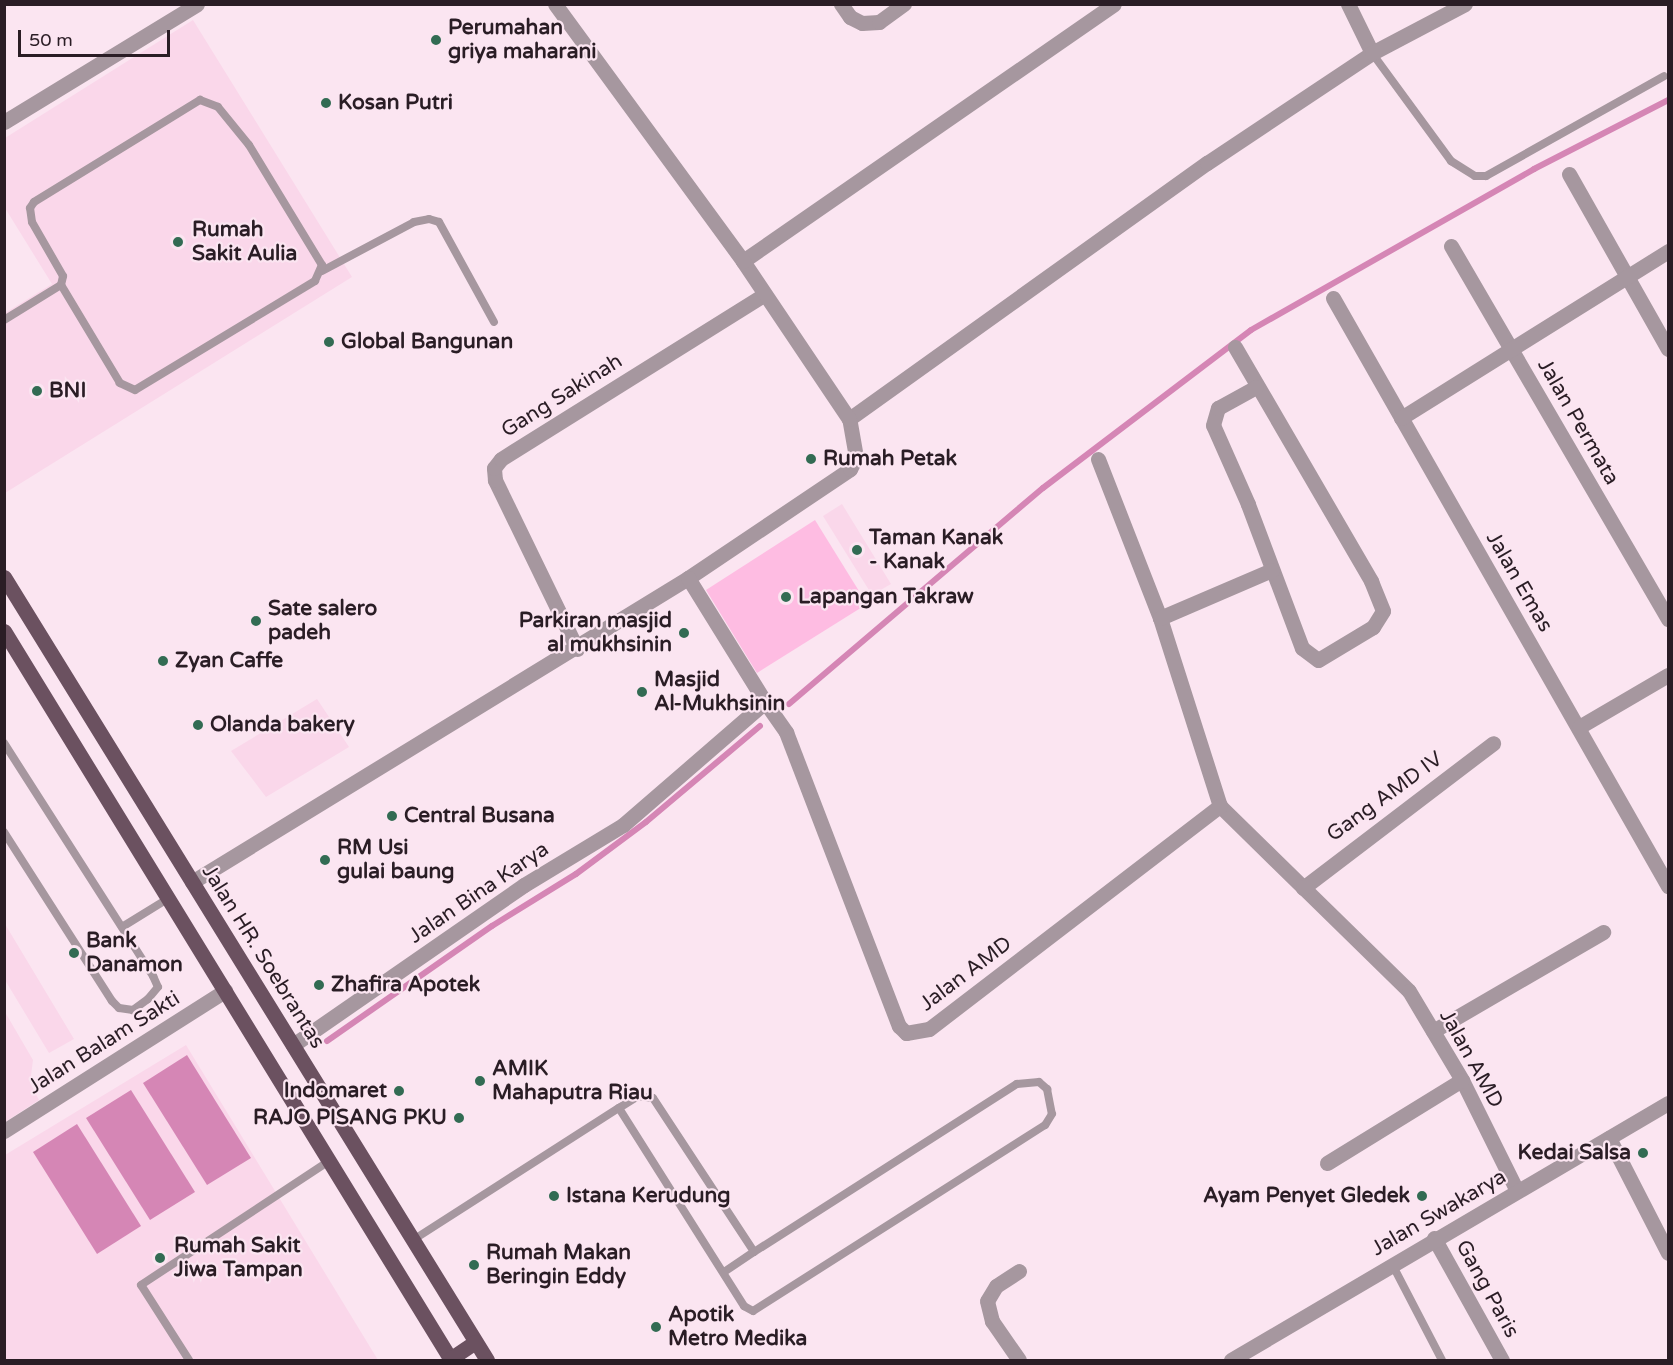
<!DOCTYPE html>
<style>
body{margin:0}
#map{position:relative;width:1673px;height:1365px;overflow:hidden;background:#fbe5f1;font-family:"Varela Round",sans-serif}
div>[style]{position:absolute}
.built>*{inset:0;background:#fad7ea}
.green>*{inset:0;background:#febce2}
.water>*{inset:0;background:#d586b5}
.stream>*{height:6px;margin:-3px;padding:0 3px;transform-origin:3px;border-radius:3px;background:#d586b5}
.service>*{height:8px;margin:-4px;padding:0 4px;transform-origin:4px;border-radius:4px;background:#a6979f}
.minor>*{height:15px;margin:-7.5px;padding:0 7.5px;transform-origin:7.5px;border-radius:7.5px;background:#a6979f}
.primary>*{height:15px;margin:-7.5px;padding:0 7.5px;transform-origin:7.5px;border-radius:7.5px;background:#6b5160}
.dots>*{width:16px;height:16px;translate:-50% -50%;box-sizing:border-box;border:3px solid #fbe5f1;border-radius:50%}
span{translate:-50% -50%;white-space:nowrap;text-align:center;line-height:1.15;-webkit-text-stroke:4.5px #fbe5f1;paint-order:stroke}
.poi-label{font-size:21px;color:#2a1d25;font-weight:700}
.left{translate:0 -50%;text-align:left}
.right{translate:-100% -50%;text-align:right}
.street-label{font-size:21px;color:#2a1d25}
.frame{position:absolute;inset:0;border:6px solid #2a1d25;pointer-events:none}
.scale{position:absolute;left:18px;top:30px;width:152px;height:27px;box-sizing:border-box;border:3px solid #2a1d25;border-top:0;padding-left:8px;font-size:18px;line-height:21px;white-space:nowrap;color:#2a1d25;-webkit-text-stroke:4px #fbe5f1;paint-order:stroke}
</style>
<div id="map">
<div class="built">
<i style="clip-path:polygon(193px 20px,352px 277px,5px 493px,5px 313px,52px 284px,5px 208px,5px 138px)"></i>
<i style="clip-path:polygon(842px 504px,891px 584px,872px 595px,823px 516px)"></i>
<i style="clip-path:polygon(317px 699px,349px 747px,266px 797px,231px 751px)"></i>
<i style="clip-path:polygon(5px 924px,74px 1039px,49px 1053px,5px 980px)"></i>
<i style="clip-path:polygon(5px 1012px,33px 1060px,30px 1083px,39px 1100px,5px 1122px)"></i>
<i style="clip-path:polygon(186px 1045px,378px 1360px,5px 1360px,5px 1155px)"></i>
</div>
<div class="green">
<i style="clip-path:polygon(815px 520px,867px 604px,757px 673px,706px 590px)"></i>
</div>
<div class="water">
<i style="clip-path:polygon(187px 1055px,251px 1158px,207px 1185px,143px 1083px)"></i>
<i style="clip-path:polygon(131px 1090px,195px 1192px,150px 1220px,86px 1118px)"></i>
<i style="clip-path:polygon(77px 1124px,141px 1226px,97px 1254px,33px 1152px)"></i>
</div>
<div class="stream">
<i style="left:789px;top:704px;width:333px;rotate:-40.4deg"></i>
<i style="left:1043px;top:488px;width:261px;rotate:-37.2deg"></i>
<i style="left:1251px;top:330px;width:326px;rotate:-29.6deg"></i>
<i style="left:1534px;top:169px;width:151px;rotate:-27.2deg"></i>
<i style="left:327px;top:1041px;width:201px;rotate:-34.9deg"></i>
<i style="left:492px;top:926px;width:99px;rotate:-31.8deg"></i>
<i style="left:576px;top:874px;width:87px;rotate:-36.6deg"></i>
<i style="left:646px;top:822px;width:149px;rotate:-40.1deg"></i>
</div>
<div class="service">
<i style="left:1372px;top:53px;width:134px;rotate:53.8deg"></i>
<i style="left:1451px;top:161px;width:28px;rotate:32deg"></i>
<i style="left:1475px;top:176px;width:11px"></i>
<i style="left:1486px;top:176px;width:204px;rotate:-29.3deg"></i>
<i style="left:322px;top:271px;width:104px;rotate:-28deg"></i>
<i style="left:414px;top:222px;width:15px;rotate:-11deg"></i>
<i style="left:429px;top:219px;width:10px;rotate:17deg"></i>
<i style="left:439px;top:222px;width:114px;rotate:61.2deg"></i>
<i style="left:4px;top:320px;width:67px;rotate:-31.6deg"></i>
<i style="left:61px;top:285px;width:9px;rotate:-77deg"></i>
<i style="left:63px;top:276px;width:62px;rotate:-119.9deg"></i>
<i style="left:32px;top:222px;width:14px;rotate:-98deg"></i>
<i style="left:30px;top:208px;width:7px;rotate:-56deg"></i>
<i style="left:34px;top:202px;width:195px;rotate:-31.6deg"></i>
<i style="left:200px;top:100px;width:19px;rotate:21deg"></i>
<i style="left:218px;top:107px;width:49px;rotate:50.8deg"></i>
<i style="left:249px;top:145px;width:140px;rotate:58.7deg"></i>
<i style="left:322px;top:265px;width:17px;rotate:114deg"></i>
<i style="left:315px;top:281px;width:210px;rotate:148.8deg"></i>
<i style="left:135px;top:390px;width:17px;rotate:-155deg"></i>
<i style="left:120px;top:383px;width:114px;rotate:-121deg"></i>
<i style="left:4px;top:743px;width:277px;rotate:57.4deg"></i>
<i style="left:153px;top:976px;width:12px;rotate:66deg"></i>
<i style="left:158px;top:987px;width:16px;rotate:130deg"></i>
<i style="left:148px;top:999px;width:19px;rotate:144deg"></i>
<i style="left:133px;top:1010px;width:14px;rotate:-172deg"></i>
<i style="left:119px;top:1008px;width:10px;rotate:-135deg"></i>
<i style="left:112px;top:1001px;width:201px;rotate:-122.6deg"></i>
<i style="left:122px;top:927px;width:55px;rotate:-31.7deg"></i>
<i style="left:413px;top:1240px;width:245px;rotate:-32.7deg"></i>
<i style="left:619px;top:1108px;width:22px;rotate:-32deg"></i>
<i style="left:638px;top:1096px;width:15px;rotate:8deg"></i>
<i style="left:653px;top:1098px;width:184px;rotate:56.7deg"></i>
<i style="left:754px;top:1252px;width:312px;rotate:-32.6deg"></i>
<i style="left:1017px;top:1084px;width:22px;rotate:-5deg"></i>
<i style="left:1039px;top:1082px;width:11px;rotate:41deg"></i>
<i style="left:1047px;top:1089px;width:25px;rotate:79deg"></i>
<i style="left:1052px;top:1114px;width:13px;rotate:122deg"></i>
<i style="left:1045px;top:1125px;width:346px;rotate:147.5deg"></i>
<i style="left:753px;top:1311px;width:10px;rotate:-151deg"></i>
<i style="left:744px;top:1306px;width:234px;rotate:-122.3deg"></i>
<i style="left:1392px;top:1264px;width:108px;rotate:62.5deg"></i>
<i style="left:724px;top:1272px;width:36px;rotate:-34deg"></i>
<i style="left:189px;top:1360px;width:89px;rotate:-122.6deg"></i>
<i style="left:141px;top:1285px;width:225px;rotate:-33.4deg"></i>
</div>
<div class="minor">
<i style="left:841px;top:4px;width:16px;rotate:55deg"></i>
<i style="left:850px;top:17px;width:13px;rotate:27deg"></i>
<i style="left:862px;top:23px;width:17px;rotate:-3deg"></i>
<i style="left:879px;top:22px;width:31px;rotate:-36deg"></i>
<i style="left:1348px;top:4px;width:55px;rotate:63.9deg"></i>
<i style="left:4px;top:122px;width:226px;rotate:-31.4deg"></i>
<i style="left:1569px;top:174px;width:201px;rotate:60.5deg"></i>
<i style="left:1451px;top:246px;width:432px;rotate:59.8deg"></i>
<i style="left:743px;top:261px;width:451px;rotate:-34.7deg"></i>
<i style="left:1333px;top:298px;width:677px;rotate:60.33deg"></i>
<i style="left:1235px;top:347px;width:271px;rotate:59.8deg"></i>
<i style="left:1371px;top:581px;width:32px;rotate:68deg"></i>
<i style="left:1383px;top:611px;width:19px;rotate:122deg"></i>
<i style="left:1373px;top:627px;width:64px;rotate:149deg"></i>
<i style="left:1318px;top:660px;width:20px;rotate:-143deg"></i>
<i style="left:1302px;top:648px;width:154px;rotate:-110.6deg"></i>
<i style="left:1248px;top:504px;width:86px;rotate:-113.9deg"></i>
<i style="left:1213px;top:425px;width:18px;rotate:-74deg"></i>
<i style="left:1218px;top:408px;width:43px;rotate:-28.9deg"></i>
<i style="left:1401px;top:418px;width:315px;rotate:-32deg"></i>
<i style="left:849px;top:419px;width:440px;rotate:-35.6deg"></i>
<i style="left:1207px;top:163px;width:198px;rotate:-33.7deg"></i>
<i style="left:1372px;top:53px;width:105px;rotate:-27.8deg"></i>
<i style="left:1098px;top:459px;width:171px;rotate:68.7deg"></i>
<i style="left:1160px;top:618px;width:197px;rotate:72.3deg"></i>
<i style="left:1220px;top:806px;width:264px;rotate:44.4deg"></i>
<i style="left:1409px;top:991px;width:104px;rotate:59.2deg"></i>
<i style="left:1462px;top:1080px;width:124px;rotate:63.6deg"></i>
<i style="left:1160px;top:618px;width:122px;rotate:-23.2deg"></i>
<i style="left:577px;top:649px;width:188px;rotate:-115.9deg"></i>
<i style="left:495px;top:480px;width:12px;rotate:-95deg"></i>
<i style="left:494px;top:468px;width:11px;rotate:-52deg"></i>
<i style="left:501px;top:459px;width:309px;rotate:-32deg"></i>
<i style="left:765px;top:702px;width:37px;rotate:55deg"></i>
<i style="left:786px;top:732px;width:315px;rotate:69deg"></i>
<i style="left:899px;top:1026px;width:10px;rotate:45deg"></i>
<i style="left:906px;top:1033px;width:23px;rotate:-10deg"></i>
<i style="left:929px;top:1029px;width:367px;rotate:-37.5deg"></i>
<i style="left:1579px;top:727px;width:103px;rotate:-30.3deg"></i>
<i style="left:192px;top:882px;width:582px;rotate:-31.5deg"></i>
<i style="left:688px;top:578px;width:195px;rotate:-33.9deg"></i>
<i style="left:850px;top:469px;width:13px;rotate:-63deg"></i>
<i style="left:856px;top:457px;width:39px;rotate:-100deg"></i>
<i style="left:849px;top:419px;width:190px;rotate:-123.9deg"></i>
<i style="left:743px;top:261px;width:318px;rotate:-126.2deg"></i>
<i style="left:1303px;top:888px;width:239px;rotate:-37.3deg"></i>
<i style="left:1433px;top:1031px;width:197px;rotate:-30.2deg"></i>
<i style="left:293px;top:1045px;width:281px;rotate:-34.7deg"></i>
<i style="left:524px;top:885px;width:116px;rotate:-31.2deg"></i>
<i style="left:623px;top:825px;width:188px;rotate:-40.9deg"></i>
<i style="left:765px;top:702px;width:146px;rotate:-121.8deg"></i>
<i style="left:4px;top:1131px;width:262px;rotate:-32.4deg"></i>
<i style="left:1609px;top:1138px;width:129px;rotate:62.8deg"></i>
<i style="left:1327px;top:1163px;width:158px;rotate:-31.6deg"></i>
<i style="left:1434px;top:1238px;width:140px;rotate:60.9deg"></i>
<i style="left:1019px;top:1271px;width:27px;rotate:147deg"></i>
<i style="left:996px;top:1286px;width:17px;rotate:121deg"></i>
<i style="left:987px;top:1301px;width:21px;rotate:76deg"></i>
<i style="left:992px;top:1321px;width:47px;rotate:55.3deg"></i>
<i style="left:1231px;top:1360px;width:507px;rotate:-30.46deg"></i>
</div>
<div class="primary">
<i style="left:4px;top:577px;width:920px;rotate:58.33deg"></i>
<i style="left:4px;top:631px;width:855px;rotate:58.48deg"></i>
<i style="left:450px;top:1359px;width:30px;rotate:-34deg"></i>
</div>
<div class="dots">
<i style="left:436px;top:40px;background:#326b53"></i>
<i style="left:326px;top:103px;background:#326b53"></i>
<i style="left:178px;top:242px;background:#326b53"></i>
<i style="left:329px;top:342px;background:#326b53"></i>
<i style="left:37px;top:391px;background:#326b53"></i>
<i style="left:811px;top:459px;background:#326b53"></i>
<i style="left:857px;top:550px;background:#326b53"></i>
<i style="left:786px;top:597px;background:#326b53"></i>
<i style="left:256px;top:621px;background:#326b53"></i>
<i style="left:684px;top:633px;background:#326b53"></i>
<i style="left:163px;top:661px;background:#326b53"></i>
<i style="left:642px;top:692px;background:#326b53"></i>
<i style="left:198px;top:725px;background:#326b53"></i>
<i style="left:392px;top:816px;background:#326b53"></i>
<i style="left:325px;top:860px;background:#326b53"></i>
<i style="left:74px;top:953px;background:#326b53"></i>
<i style="left:319px;top:985px;background:#326b53"></i>
<i style="left:480px;top:1081px;background:#326b53"></i>
<i style="left:399px;top:1091px;background:#326b53"></i>
<i style="left:459px;top:1118px;background:#326b53"></i>
<i style="left:1643px;top:1153px;background:#326b53"></i>
<i style="left:554px;top:1196px;background:#326b53"></i>
<i style="left:1422px;top:1196px;background:#326b53"></i>
<i style="left:160px;top:1258px;background:#326b53"></i>
<i style="left:474px;top:1265px;background:#326b53"></i>
<i style="left:656px;top:1327px;background:#326b53"></i>
</div>
<div class="poi-label">
<span class="left" style="left:448px;top:40px">Perumahan<br>griya maharani</span>
<span class="left" style="left:338px;top:103px">Kosan Putri</span>
<span class="left" style="left:192px;top:242px">Rumah<br>Sakit Aulia</span>
<span class="left" style="left:341px;top:342px">Global Bangunan</span>
<span class="left" style="left:49px;top:391px">BNI</span>
<span class="left" style="left:823px;top:459px">Rumah Petak</span>
<span class="left" style="left:869px;top:550px">Taman Kanak<br>- Kanak</span>
<span class="left" style="left:798px;top:597px">Lapangan Takraw</span>
<span class="left" style="left:268px;top:621px">Sate salero<br>padeh</span>
<span class="right" style="left:672px;top:633px">Parkiran masjid<br>al mukhsinin</span>
<span class="left" style="left:175px;top:661px">Zyan Caffe</span>
<span class="left" style="left:654px;top:692px">Masjid<br>Al-Mukhsinin</span>
<span class="left" style="left:210px;top:725px">Olanda bakery</span>
<span class="left" style="left:404px;top:816px">Central Busana</span>
<span class="left" style="left:337px;top:860px">RM Usi<br>gulai baung</span>
<span class="left" style="left:86px;top:953px">Bank<br>Danamon</span>
<span class="left" style="left:331px;top:985px">Zhafira Apotek</span>
<span class="left" style="left:492px;top:1081px">AMIK<br>Mahaputra Riau</span>
<span class="right" style="left:387px;top:1091px">Indomaret</span>
<span class="right" style="left:447px;top:1118px">RAJO PISANG PKU</span>
<span class="right" style="left:1631px;top:1153px">Kedai Salsa</span>
<span class="left" style="left:566px;top:1196px">Istana Kerudung</span>
<span class="right" style="left:1410px;top:1196px">Ayam Penyet Gledek</span>
<span class="left" style="left:174px;top:1258px">Rumah Sakit<br>Jiwa Tampan</span>
<span class="left" style="left:486px;top:1265px">Rumah Makan<br>Beringin Eddy</span>
<span class="left" style="left:668px;top:1327px">Apotik<br>Metro Medika</span>
</div>
<div class="street-label">
<span style="left:562px;top:396px;rotate:-32deg">Gang Sakinah</span>
<span style="left:1578px;top:422px;rotate:60deg">Jalan Permata</span>
<span style="left:1519px;top:582px;rotate:60deg">Jalan Emas</span>
<span style="left:1385px;top:797px;rotate:-36deg">Gang AMD IV</span>
<span style="left:479px;top:893px;rotate:-34deg">Jalan Bina Karya</span>
<span style="left:263px;top:957px;rotate:58deg">Jalan HR. Soebrantas</span>
<span style="left:966px;top:974px;rotate:-37deg">Jalan AMD</span>
<span style="left:104px;top:1043px;rotate:-32deg">Jalan Balam Sakti</span>
<span style="left:1471px;top:1059px;rotate:61deg">Jalan AMD</span>
<span style="left:1439px;top:1213px;rotate:-30deg">Jalan Swakarya</span>
<span style="left:1487px;top:1289px;rotate:61deg">Gang Paris</span>
</div>
<div class="frame"></div>
<div class="scale">50 m</div>
</div>
